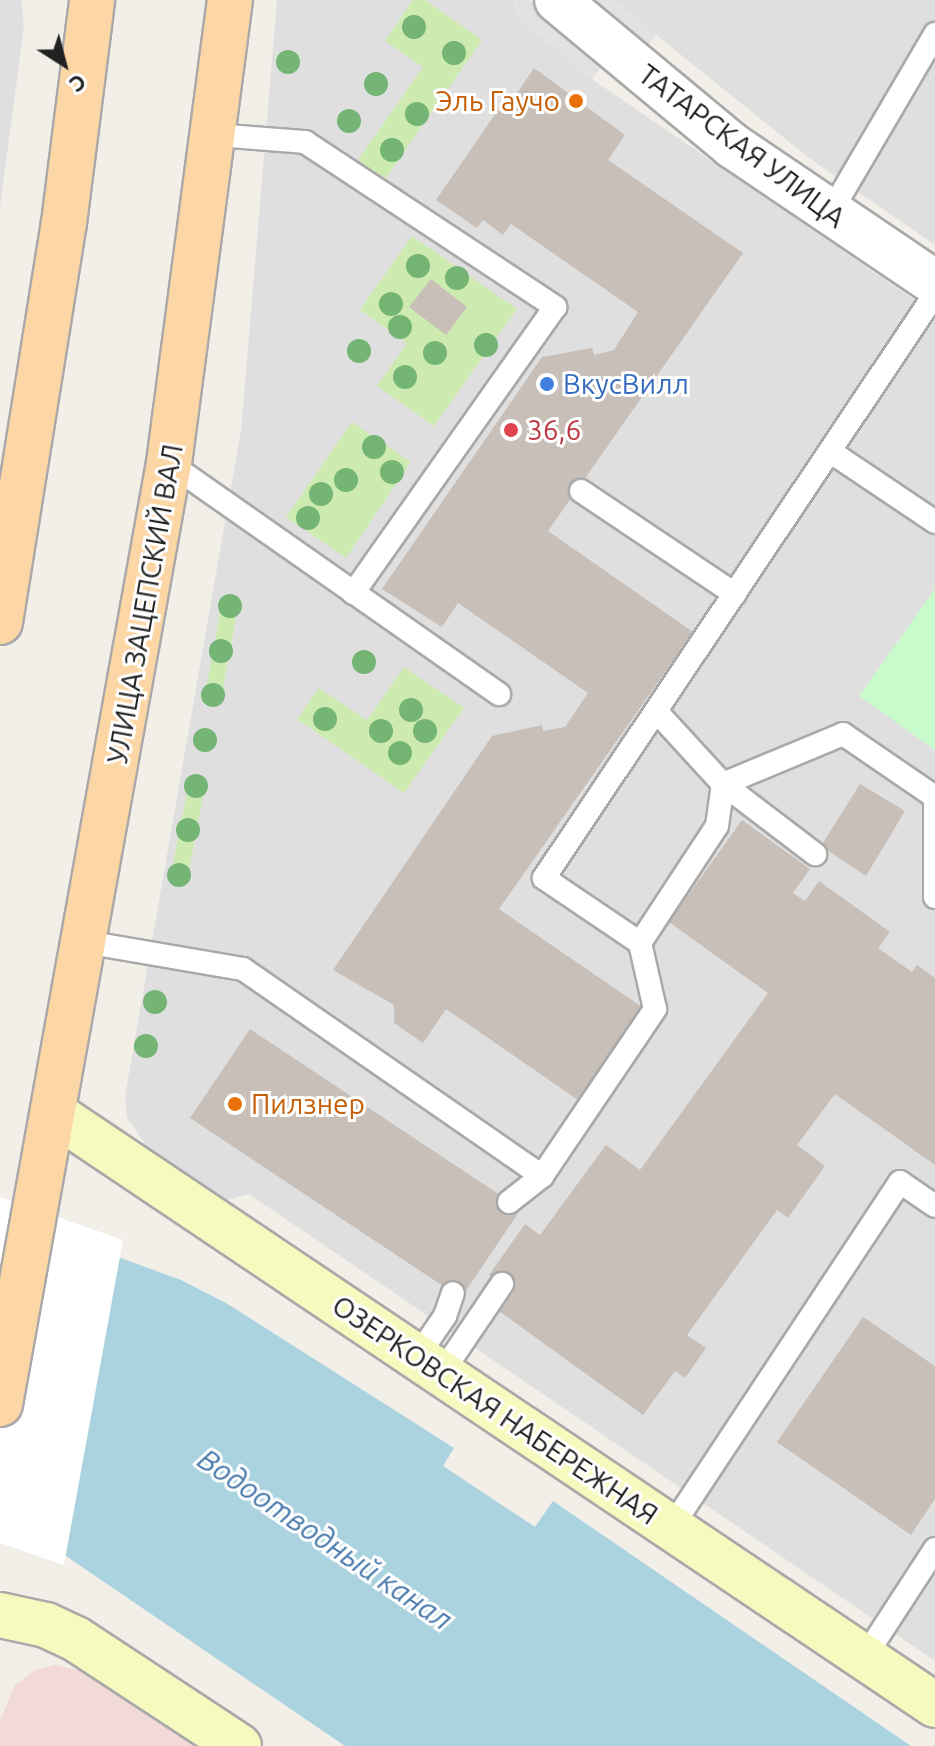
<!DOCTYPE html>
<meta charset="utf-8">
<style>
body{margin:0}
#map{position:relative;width:935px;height:1746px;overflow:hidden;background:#f2efe9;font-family:Ubuntu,sans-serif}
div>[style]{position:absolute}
.residential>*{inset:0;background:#e0dfdf}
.commercial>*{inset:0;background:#f2dad9}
.grass>*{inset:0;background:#cdebb0}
.park>*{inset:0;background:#c8facc}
.parking>*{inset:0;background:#e2e2e2}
.water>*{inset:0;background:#aad3df}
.pier>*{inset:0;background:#fff}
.building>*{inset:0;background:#c7bfb8}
.roads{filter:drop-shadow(2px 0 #a9a9a9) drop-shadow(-2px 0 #a9a9a9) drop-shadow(0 2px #a9a9a9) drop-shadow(0 -2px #a9a9a9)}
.lane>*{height:22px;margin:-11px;padding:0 11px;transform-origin:11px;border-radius:11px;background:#fff}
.street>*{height:44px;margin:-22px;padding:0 22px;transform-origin:22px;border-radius:22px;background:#fff}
.secondary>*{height:44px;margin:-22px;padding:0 22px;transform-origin:22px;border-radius:22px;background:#f7fabf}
.primary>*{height:44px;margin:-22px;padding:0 22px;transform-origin:22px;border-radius:22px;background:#fcd6a4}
.trees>*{width:24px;height:24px;margin:-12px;border-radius:50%;background:#74b475}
.dots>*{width:22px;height:22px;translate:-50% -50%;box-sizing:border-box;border:4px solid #fff;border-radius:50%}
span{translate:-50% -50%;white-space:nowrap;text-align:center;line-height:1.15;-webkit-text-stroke:6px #fff;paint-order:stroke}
.food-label{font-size:28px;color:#c56008}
.right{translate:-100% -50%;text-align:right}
.left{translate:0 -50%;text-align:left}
.street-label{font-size:28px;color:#222}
.shop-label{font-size:28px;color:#366cbe}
.health-label{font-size:28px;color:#be3a42}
.water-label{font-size:30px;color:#4a7aab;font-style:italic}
.north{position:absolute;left:24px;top:24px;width:80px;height:80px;-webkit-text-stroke:6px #fff;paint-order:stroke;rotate:144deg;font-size:22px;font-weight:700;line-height:32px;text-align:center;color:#222}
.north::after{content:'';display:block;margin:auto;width:28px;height:36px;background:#222;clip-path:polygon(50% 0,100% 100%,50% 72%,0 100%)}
</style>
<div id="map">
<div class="residential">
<i style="clip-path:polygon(0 0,21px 0,24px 26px,0 207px)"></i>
<i style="clip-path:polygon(277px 0,514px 0,515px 15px,592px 79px,935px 314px,935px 1661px,249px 1194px,223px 1201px,153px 1155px,127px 1118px,125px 1096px,241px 430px)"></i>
<i style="clip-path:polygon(613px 0,935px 0,935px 245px,809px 158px)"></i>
</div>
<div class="commercial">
<i style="clip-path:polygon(55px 1665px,86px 1672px,196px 1746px,0 1746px,0 1721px,14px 1686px,35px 1670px)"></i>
</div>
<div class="grass">
<i style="clip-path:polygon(413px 0,425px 0,482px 40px,385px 179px,358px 160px,423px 67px,385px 41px)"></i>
<i style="clip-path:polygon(412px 236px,517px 309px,434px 426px,377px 386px,407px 343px,360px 310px)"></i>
<i style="clip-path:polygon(352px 422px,411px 462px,346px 558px,286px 517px)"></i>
<i style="clip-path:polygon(230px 597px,238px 606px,221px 699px,213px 704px,205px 695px,222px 602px)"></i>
<i style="clip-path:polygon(404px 667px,464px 708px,404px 793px,297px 719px,319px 688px,367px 720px)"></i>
<i style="clip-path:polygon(194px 778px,205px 787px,187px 880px,178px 884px,171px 875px,189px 782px)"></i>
</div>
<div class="park">
<i style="clip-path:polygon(935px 589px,935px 750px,859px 696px)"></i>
</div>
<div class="parking">
<i style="clip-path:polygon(514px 0,529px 0,605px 63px,592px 79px,515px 15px)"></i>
<i style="clip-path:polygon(579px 0,613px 0,657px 34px,643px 51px)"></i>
</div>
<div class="water">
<i style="clip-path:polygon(0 1214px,181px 1280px,226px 1303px,454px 1448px,443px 1466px,535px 1527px,553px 1501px,911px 1746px,345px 1746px,66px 1556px,0 1531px)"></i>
</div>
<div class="pier">
<i style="clip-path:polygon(0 1197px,123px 1240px,64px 1565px,0 1543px)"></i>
</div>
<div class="building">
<i style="clip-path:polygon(534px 68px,625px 135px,608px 160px,743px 253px,548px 531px,693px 632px,499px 909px,645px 1009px,581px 1102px,446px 1009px,423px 1043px,394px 1023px,394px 1005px,333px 970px,492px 736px,542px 725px,543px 731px,565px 727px,588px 693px,458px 603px,442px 627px,382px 589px,542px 357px,592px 348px,594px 355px,614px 350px,638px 312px,511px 224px,503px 235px,483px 220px,477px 228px,436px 200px,498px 110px,503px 114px)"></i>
<i style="clip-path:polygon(431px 279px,467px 307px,446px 335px,409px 307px)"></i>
<i style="clip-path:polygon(860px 784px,905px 811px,866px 876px,821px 846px)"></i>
<i style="clip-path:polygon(742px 820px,810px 869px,793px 893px,805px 901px,819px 881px,890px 932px,878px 948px,912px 972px,917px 965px,935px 978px,935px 1165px,835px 1094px,797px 1145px,825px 1166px,788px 1218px,777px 1210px,687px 1335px,706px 1348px,685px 1378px,675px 1371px,643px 1415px,499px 1311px,514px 1292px,489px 1275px,525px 1224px,540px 1235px,606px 1145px,640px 1170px,768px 993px,669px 922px)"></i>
<i style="clip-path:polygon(250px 1029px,521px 1209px,461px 1298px,190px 1118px)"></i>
<i style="clip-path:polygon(863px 1317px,935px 1366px,935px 1499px,911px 1535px,777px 1442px)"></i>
</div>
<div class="roads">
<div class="lane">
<i style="left:216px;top:135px;width:89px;rotate:4.5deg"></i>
<i style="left:305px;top:142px;width:300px;rotate:33.4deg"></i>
<i style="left:555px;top:307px;width:350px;rotate:125.2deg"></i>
<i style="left:829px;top:215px;width:210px;rotate:-59.6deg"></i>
<i style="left:831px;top:452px;width:125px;rotate:33.9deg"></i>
<i style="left:169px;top:463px;width:403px;rotate:35deg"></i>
<i style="left:581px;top:491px;width:185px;rotate:33.8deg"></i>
<i style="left:656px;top:711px;width:99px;rotate:47.5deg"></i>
<i style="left:723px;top:784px;width:116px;rotate:37.3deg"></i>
<i style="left:723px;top:784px;width:130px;rotate:-22.6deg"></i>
<i style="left:843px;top:734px;width:112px;rotate:34.4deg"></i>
<i style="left:935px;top:797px;width:100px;rotate:90deg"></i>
<i style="left:85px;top:942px;width:160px;rotate:9.7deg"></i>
<i style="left:243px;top:969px;width:364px;rotate:34.7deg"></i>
<i style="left:542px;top:1176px;width:202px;rotate:-55.9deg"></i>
<i style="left:655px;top:1009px;width:68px;rotate:-102.8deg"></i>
<i style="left:640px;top:943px;width:116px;rotate:-145.9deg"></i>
<i style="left:544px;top:878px;width:703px;rotate:-56.2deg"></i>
<i style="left:640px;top:943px;width:140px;rotate:-56.7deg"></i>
<i style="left:717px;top:826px;width:42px;rotate:-81.9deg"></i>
<i style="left:509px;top:1202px;width:42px;rotate:-38.2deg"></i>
<i style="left:417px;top:1357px;width:50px;rotate:-55.7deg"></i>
<i style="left:445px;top:1316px;width:24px;rotate:-71deg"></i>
<i style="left:441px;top:1374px;width:109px;rotate:-55.9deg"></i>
<i style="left:671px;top:1528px;width:415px;rotate:-56.5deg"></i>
<i style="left:900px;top:1182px;width:42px;rotate:34.4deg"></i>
<i style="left:864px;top:1658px;width:130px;rotate:-56.9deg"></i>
</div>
<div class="street">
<i style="left:557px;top:0;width:229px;rotate:39.7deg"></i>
<i style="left:733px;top:146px;width:244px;rotate:34.1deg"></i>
</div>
<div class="secondary">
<i style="left:55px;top:1114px;width:1060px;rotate:33.88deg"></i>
<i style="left:0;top:1615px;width:47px;rotate:12.3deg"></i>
<i style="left:46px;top:1625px;width:33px;rotate:25deg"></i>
<i style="left:76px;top:1639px;width:195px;rotate:33.3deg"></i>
</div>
<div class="primary">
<i style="left:0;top:622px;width:404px;rotate:-80.9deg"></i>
<i style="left:64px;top:223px;width:225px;rotate:-82.8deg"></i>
<i style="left:0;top:1404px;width:956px;rotate:-79.82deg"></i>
<i style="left:169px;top:463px;width:467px;rotate:-82.5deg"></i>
</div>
</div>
<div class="trees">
<i style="left:414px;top:27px"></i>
<i style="left:454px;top:53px"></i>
<i style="left:288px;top:62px"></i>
<i style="left:376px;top:84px"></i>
<i style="left:417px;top:114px"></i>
<i style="left:349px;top:121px"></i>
<i style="left:392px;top:150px"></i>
<i style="left:418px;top:266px"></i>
<i style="left:457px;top:278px"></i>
<i style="left:391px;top:304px"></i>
<i style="left:400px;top:327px"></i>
<i style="left:486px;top:345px"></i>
<i style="left:359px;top:351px"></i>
<i style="left:435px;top:353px"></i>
<i style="left:405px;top:377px"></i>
<i style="left:374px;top:447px"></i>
<i style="left:392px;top:472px"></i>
<i style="left:346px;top:480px"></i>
<i style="left:321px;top:494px"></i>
<i style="left:308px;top:518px"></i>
<i style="left:230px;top:606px"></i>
<i style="left:221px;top:651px"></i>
<i style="left:364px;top:662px"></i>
<i style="left:213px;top:695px"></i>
<i style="left:411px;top:710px"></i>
<i style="left:325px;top:719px"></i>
<i style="left:381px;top:731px"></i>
<i style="left:425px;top:731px"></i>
<i style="left:205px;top:740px"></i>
<i style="left:400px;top:753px"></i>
<i style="left:196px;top:786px"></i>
<i style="left:188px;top:830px"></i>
<i style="left:179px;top:875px"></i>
<i style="left:155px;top:1002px"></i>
<i style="left:146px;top:1046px"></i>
</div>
<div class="dots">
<i style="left:576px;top:101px;background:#e8710a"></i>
<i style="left:547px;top:384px;background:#3f7fe0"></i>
<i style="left:511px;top:430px;background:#e0444e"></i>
<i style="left:235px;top:1104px;background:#e8710a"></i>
</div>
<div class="food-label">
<span class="right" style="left:560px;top:101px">Эль Гаучо</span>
<span class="left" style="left:251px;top:1104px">Пилзнер</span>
</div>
<div class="street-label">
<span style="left:742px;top:146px;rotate:37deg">ТАТАРСКАЯ УЛИЦА</span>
<span style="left:145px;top:604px;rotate:-80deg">УЛИЦА ЗАЦЕПСКИЙ ВАЛ</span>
<span style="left:495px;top:1410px;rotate:34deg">ОЗЕРКОВСКАЯ НАБЕРЕЖНАЯ</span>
</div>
<div class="shop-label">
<span class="left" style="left:563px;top:384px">ВкусВилл</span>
</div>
<div class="health-label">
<span class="left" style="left:527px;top:430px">36,6</span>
</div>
<div class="water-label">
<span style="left:325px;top:1539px;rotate:34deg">Водоотводный канал</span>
</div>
<div class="north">С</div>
</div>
